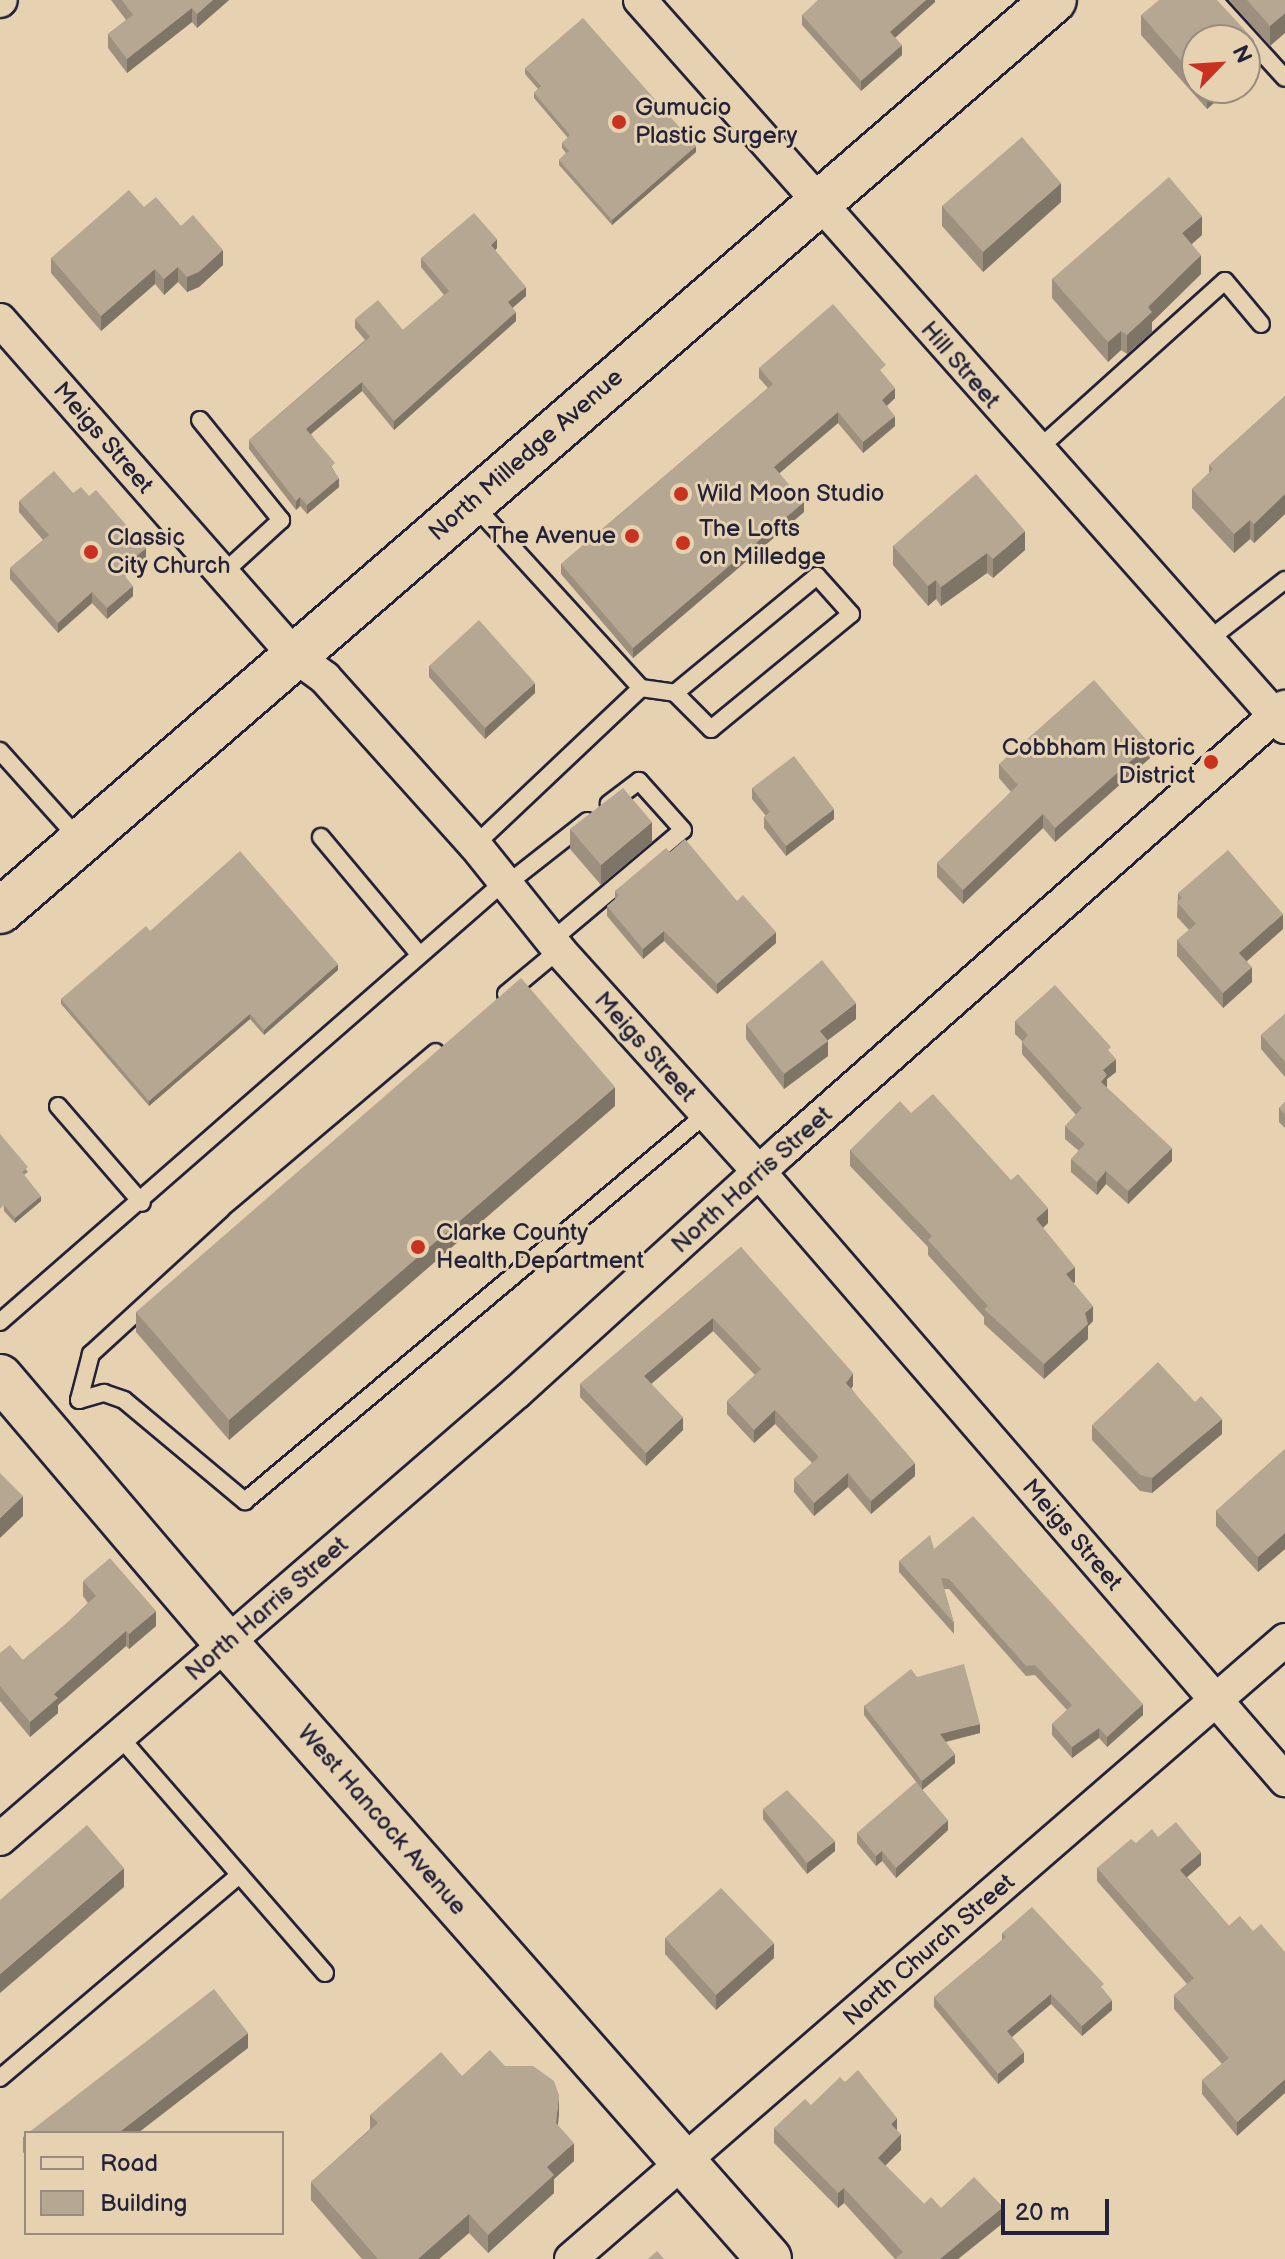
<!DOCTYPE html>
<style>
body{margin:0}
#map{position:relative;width:1285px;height:2259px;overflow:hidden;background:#e6d2b0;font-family:"Balsamiq Sans",sans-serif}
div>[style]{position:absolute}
.roads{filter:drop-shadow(2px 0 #22223b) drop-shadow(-2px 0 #22223b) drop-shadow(0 2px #22223b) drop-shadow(0 -2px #22223b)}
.lane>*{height:16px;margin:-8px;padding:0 8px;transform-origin:8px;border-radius:8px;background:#e6d2b0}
.street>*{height:32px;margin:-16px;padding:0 16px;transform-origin:16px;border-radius:16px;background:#e6d2b0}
.secondary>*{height:44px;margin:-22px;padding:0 22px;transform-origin:22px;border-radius:22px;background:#e6d2b0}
.wall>*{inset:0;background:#9d907e}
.shaded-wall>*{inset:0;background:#7f7567}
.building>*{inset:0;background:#b6a793}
.dots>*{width:22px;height:22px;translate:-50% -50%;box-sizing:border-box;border:4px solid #e6d2b0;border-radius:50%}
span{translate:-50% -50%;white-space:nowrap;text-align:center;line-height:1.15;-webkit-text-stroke:6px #e6d2b0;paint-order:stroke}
.poi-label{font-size:24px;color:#22223b}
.left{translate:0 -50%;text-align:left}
.right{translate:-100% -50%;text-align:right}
.street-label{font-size:24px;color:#22223b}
.legend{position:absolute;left:24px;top:2131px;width:260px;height:104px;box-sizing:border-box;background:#e6d2b0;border:2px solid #988c81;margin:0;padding:10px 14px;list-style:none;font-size:24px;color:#22223b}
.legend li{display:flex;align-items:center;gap:16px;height:40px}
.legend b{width:40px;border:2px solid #988c81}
.north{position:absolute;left:1181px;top:24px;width:80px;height:80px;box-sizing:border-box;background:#e6d2b0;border:2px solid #988c81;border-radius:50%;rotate:65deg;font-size:22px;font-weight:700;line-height:32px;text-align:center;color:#22223b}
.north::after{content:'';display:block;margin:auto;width:28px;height:36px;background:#c8321e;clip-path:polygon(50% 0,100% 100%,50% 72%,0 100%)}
.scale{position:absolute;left:1001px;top:2199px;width:108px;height:36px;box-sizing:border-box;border:4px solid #22223b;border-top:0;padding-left:10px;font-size:24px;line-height:28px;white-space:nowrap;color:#22223b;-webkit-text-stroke:6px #e6d2b0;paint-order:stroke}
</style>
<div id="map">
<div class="roads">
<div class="lane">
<i style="left:1214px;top:0;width:105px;rotate:47.7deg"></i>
<i style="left:200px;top:420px;width:129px;rotate:51deg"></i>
<i style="left:281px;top:520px;width:80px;rotate:137.5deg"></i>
<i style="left:1036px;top:451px;width:254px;rotate:-42deg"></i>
<i style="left:1225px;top:281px;width:56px;rotate:50.1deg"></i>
<i style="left:472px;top:503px;width:251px;rotate:47.6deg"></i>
<i style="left:1207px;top:641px;width:99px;rotate:-38deg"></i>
<i style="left:0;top:751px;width:118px;rotate:48.1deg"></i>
<i style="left:321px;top:837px;width:151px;rotate:50.1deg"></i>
<i style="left:475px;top:845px;width:228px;rotate:-43.4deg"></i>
<i style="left:641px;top:688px;width:34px;rotate:8deg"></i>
<i style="left:675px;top:693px;width:51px;rotate:45deg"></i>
<i style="left:711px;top:729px;width:181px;rotate:-39.4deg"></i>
<i style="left:851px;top:614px;width:51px;rotate:-131.8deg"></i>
<i style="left:817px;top:576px;width:184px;rotate:140.5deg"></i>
<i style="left:507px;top:884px;width:102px;rotate:-38.2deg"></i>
<i style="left:551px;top:941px;width:172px;rotate:-40.1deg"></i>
<i style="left:683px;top:830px;width:66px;rotate:-131.9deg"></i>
<i style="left:639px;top:781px;width:38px;rotate:143deg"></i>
<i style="left:506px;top:994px;width:69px;rotate:-39.7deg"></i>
<i style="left:58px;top:1106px;width:128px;rotate:49.1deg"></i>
<i style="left:0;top:1322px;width:670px;rotate:-41.13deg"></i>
<i style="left:79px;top:1400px;width:26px;rotate:-16deg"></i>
<i style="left:104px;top:1393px;width:21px;rotate:19deg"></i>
<i style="left:124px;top:1400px;width:158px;rotate:39.9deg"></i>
<i style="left:245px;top:1501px;width:602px;rotate:-40.01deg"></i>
<i style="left:79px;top:1400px;width:48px;rotate:-75.4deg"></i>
<i style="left:91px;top:1354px;width:198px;rotate:-42.5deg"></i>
<i style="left:237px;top:1220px;width:260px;rotate:-40.2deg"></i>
<i style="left:119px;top:1736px;width:314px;rotate:49deg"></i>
<i style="left:0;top:2078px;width:314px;rotate:-40.3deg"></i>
</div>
<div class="street">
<i style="left:640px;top:0;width:972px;rotate:48.42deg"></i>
<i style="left:0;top:1px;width:1px;rotate:-45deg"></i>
<i style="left:0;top:320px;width:447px;rotate:48.7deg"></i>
<i style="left:295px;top:656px;width:37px;rotate:36deg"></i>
<i style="left:325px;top:678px;width:224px;rotate:48.1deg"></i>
<i style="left:475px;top:845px;width:134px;rotate:51.3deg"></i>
<i style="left:559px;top:950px;width:300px;rotate:48deg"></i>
<i style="left:760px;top:1173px;width:803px;rotate:49.14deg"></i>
<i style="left:0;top:1839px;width:683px;rotate:-40.85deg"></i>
<i style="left:517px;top:1392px;width:360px;rotate:-42.3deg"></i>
<i style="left:783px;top:1150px;width:670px;rotate:-41.43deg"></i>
<i style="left:571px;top:2259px;width:945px;rotate:-40.92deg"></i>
</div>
<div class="secondary">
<i style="left:0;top:911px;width:1393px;rotate:-40.84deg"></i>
<i style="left:0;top:1377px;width:349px;rotate:49.6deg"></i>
<i style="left:226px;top:1643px;width:821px;rotate:48.6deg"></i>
</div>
</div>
<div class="wall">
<i style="clip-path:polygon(111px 0,229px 0,197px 28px,192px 22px,127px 73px,108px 48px,108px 34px,126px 20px)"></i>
<i style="clip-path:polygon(935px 0,935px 2px,895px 38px,902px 55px,861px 91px,802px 25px,802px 15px)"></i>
<i style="clip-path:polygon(1229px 0,1285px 0,1270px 46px)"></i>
<i style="clip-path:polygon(1141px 15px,1254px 40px,1253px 69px,1197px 40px,1197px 88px,1231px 88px,1207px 109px,1141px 35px)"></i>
<i style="clip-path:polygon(525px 68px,696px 152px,612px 225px,559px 165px,559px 160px,566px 153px,562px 148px,562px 143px,568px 138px,534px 98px,534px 93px,538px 89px,525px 74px)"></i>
<i style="clip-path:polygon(1061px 202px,983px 272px,942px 226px,942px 206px)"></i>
<i style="clip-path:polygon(144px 207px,181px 226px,223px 265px,199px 287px,187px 292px,178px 282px,164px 295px,155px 284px,101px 331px,51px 273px,51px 258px)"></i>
<i style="clip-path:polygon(1202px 235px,1192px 244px,1201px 274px,1152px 322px,1152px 332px,1127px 354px,1121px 350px,1108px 362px,1052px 298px,1052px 279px)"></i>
<i style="clip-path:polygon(497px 248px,495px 250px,526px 296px,512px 308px,516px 321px,394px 430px,362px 391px,311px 434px,335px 472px,339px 487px,307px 514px,300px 506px,296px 510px,249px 449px,249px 440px,365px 340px,355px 328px,355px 319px,403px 330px,444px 295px,421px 267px,421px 258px)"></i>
<i style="clip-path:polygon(759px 368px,885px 376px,895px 398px,887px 406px,895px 426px,863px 453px,838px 423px,779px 473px,804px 512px,633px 658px,561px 574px,561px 564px,768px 388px,759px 378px)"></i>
<i style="clip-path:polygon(1285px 396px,1285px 514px,1254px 543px,1250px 539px,1234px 553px,1192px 508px,1192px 489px,1209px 473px,1209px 465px)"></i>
<i style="clip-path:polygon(73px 493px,146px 558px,125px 576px,133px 596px,107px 619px,92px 603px,58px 633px,10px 579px,10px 568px,43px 540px,19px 512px,19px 501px)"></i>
<i style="clip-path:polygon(893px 546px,1025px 550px,993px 578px,987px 573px,941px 606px,936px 599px,928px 606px,893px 565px)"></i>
<i style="clip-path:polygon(429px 666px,535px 693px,485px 739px,429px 677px)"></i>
<i style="clip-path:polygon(1150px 758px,1055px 842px,1043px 828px,963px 904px,937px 877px,937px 863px,1011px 792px,999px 778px,999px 764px)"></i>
<i style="clip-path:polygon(752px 788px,834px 819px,786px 856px,764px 828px,764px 817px,766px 816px,752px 799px)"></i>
<i style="clip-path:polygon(570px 829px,652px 842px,601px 885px,570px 849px)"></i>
<i style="clip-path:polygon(670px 852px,737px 901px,776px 943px,717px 994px,664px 941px,643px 959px,607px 916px,607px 906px,615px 899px,615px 891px)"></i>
<i style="clip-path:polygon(1178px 893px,1283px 929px,1247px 961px,1252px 982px,1223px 1008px,1177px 956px,1177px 940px,1189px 930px,1177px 917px)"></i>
<i style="clip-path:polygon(150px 931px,338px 970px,264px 1035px,250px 1019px,149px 1106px,61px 1004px,61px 999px)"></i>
<i style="clip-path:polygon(1285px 1014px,1285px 1077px,1261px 1049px,1261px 1035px)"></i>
<i style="clip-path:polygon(856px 1019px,828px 1040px,828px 1056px,784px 1089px,746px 1039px,746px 1024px)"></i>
<i style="clip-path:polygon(1015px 1021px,1111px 1054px,1116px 1072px,1107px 1079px,1107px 1088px,1172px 1161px,1128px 1204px,1106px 1184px,1097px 1195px,1071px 1172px,1071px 1159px,1079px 1151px,1065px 1139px,1065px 1126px,1076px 1115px,1022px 1054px,1022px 1041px,1015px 1034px)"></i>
<i style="clip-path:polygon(1285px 1102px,1285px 1128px,1279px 1122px,1279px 1108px)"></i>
<i style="clip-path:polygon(615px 1106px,229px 1440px,136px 1332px,136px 1312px)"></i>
<i style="clip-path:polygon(911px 1113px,1048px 1223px,1043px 1228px,1075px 1282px,1073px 1283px,1093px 1321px,1088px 1326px,1088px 1339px,1044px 1379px,984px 1324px,984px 1317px,928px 1255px,928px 1247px,850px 1166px,850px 1150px)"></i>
<i style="clip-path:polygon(0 1134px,28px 1172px,24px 1175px,41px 1201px,15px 1223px,4px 1211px)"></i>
<i style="clip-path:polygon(741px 1247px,853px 1386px,851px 1388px,915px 1476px,871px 1514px,848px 1487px,814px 1516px,794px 1492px,794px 1479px,812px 1463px,775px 1424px,754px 1443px,727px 1414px,727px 1401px,755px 1375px,713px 1331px,651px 1384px,683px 1430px,646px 1466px,580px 1397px,580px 1384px)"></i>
<i style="clip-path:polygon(1092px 1425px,1222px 1434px,1152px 1493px,1140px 1491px,1092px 1440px)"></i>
<i style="clip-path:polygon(1285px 1449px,1285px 1549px,1258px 1572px,1216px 1526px,1216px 1511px)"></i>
<i style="clip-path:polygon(934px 1549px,1143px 1715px,1107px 1747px,1099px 1738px,1072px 1758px,1052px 1735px,1052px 1724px,1067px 1710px,1035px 1675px,1026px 1676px,949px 1589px,944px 1589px,954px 1623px,954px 1634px,899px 1572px,899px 1561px)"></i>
<i style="clip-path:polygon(83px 1581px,156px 1626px,129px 1649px,126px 1646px,58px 1705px,58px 1713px,30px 1737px,0 1701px,0 1653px,23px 1660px,67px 1623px,88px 1603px,83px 1596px)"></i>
<i style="clip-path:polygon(917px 1677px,980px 1733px,946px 1742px,955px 1763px,922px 1790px,948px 1830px,896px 1878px,882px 1861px,876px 1866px,857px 1843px,857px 1833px,917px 1783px,864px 1715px,864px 1706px)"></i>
<i style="clip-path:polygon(763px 1809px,835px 1851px,807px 1874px,763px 1819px)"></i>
<i style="clip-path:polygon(1158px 1837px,1201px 1865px,1187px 1877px,1229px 1926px,1240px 1916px,1237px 2136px,1202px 2094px,1202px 2080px,1222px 2064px,1174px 2009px,1174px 1995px,1187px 1984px,1097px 1881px,1097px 1868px,1136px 1843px)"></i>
<i style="clip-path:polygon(1002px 1933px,1104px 1990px,1112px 2010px,1082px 2036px,1051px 2004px,1012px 2037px,1024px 2062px,998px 2084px,934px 2007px,934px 1997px,1002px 1940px)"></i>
<i style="clip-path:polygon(665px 1938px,774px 1958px,716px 2010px,665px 1954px)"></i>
<i style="clip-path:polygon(505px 2066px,559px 2113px,558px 2125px,574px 2161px,554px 2179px,554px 2193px,488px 2253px,469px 2233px,439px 2259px,362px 2259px,311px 2200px,311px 2182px,370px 2129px,370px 2115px,462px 2076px)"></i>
<i style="clip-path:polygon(811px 2105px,897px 2131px,901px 2150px,885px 2165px,924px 2204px,1003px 2223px,958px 2259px,895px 2259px,844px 2203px,838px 2208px,774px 2143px,774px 2128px)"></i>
<i style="clip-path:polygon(26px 2135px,26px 2156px,23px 2152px,23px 2137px)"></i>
</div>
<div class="shaded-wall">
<i style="clip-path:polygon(213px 0,229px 0,197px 28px,197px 14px)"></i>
<i style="clip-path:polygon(926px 0,935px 0,935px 2px,890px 42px,890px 32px)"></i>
<i style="clip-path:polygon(192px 8px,192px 22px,127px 73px,127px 59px)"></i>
<i style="clip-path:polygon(1285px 13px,1285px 33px,1270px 46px,1270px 26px)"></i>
<i style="clip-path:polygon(1254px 40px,1253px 69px,1245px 76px,1245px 56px,1249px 45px)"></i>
<i style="clip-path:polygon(902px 45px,902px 55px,861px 91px,861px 81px)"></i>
<i style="clip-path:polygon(1209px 88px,1231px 88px,1207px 109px,1207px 90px)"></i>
<i style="clip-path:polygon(696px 146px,696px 152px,612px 225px,612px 220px)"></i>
<i style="clip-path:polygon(1061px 183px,1061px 202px,983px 272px,983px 252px)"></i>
<i style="clip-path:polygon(1202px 216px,1202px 235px,1182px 252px,1182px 233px)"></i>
<i style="clip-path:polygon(497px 239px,497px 248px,491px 254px,491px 245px)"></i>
<i style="clip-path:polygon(223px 250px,223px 265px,199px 287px,187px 292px,187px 277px)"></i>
<i style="clip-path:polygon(1201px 255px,1201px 274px,1152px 322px,1152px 332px,1127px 354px,1127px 335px,1148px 307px)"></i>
<i style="clip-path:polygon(178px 267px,178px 282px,164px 295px,164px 279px)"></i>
<i style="clip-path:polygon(155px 269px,155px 284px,101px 331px,101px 316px)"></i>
<i style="clip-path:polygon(526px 287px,526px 296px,508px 312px,508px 302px)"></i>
<i style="clip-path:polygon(516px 312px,516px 321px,394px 430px,394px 421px)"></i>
<i style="clip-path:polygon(1121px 331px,1121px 350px,1108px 362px,1108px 342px)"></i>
<i style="clip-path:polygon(362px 382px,362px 391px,306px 438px,306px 429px)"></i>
<i style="clip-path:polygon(895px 388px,895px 398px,882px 410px,882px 400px)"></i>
<i style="clip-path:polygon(838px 412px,838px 423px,774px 478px,774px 467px)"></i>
<i style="clip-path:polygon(895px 416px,895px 426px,863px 453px,863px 442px)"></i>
<i style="clip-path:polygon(339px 478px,339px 487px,307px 514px,307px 505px)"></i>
<i style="clip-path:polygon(1285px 494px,1285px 514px,1254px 543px,1254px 524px)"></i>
<i style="clip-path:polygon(300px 497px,300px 506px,296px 510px,296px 501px)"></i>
<i style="clip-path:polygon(804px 502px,804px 512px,633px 658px,633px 648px)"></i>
<i style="clip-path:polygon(1250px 520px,1250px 539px,1234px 553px,1234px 534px)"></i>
<i style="clip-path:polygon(1025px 531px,1025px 550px,993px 578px,993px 559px)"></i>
<i style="clip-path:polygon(146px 548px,146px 558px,120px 581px,120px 570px)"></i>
<i style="clip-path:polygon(987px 553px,987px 573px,941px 606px,941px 587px)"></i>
<i style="clip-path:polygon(936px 580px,936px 599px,928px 606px,928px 586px)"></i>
<i style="clip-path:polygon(133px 586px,133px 596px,107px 619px,107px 608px)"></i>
<i style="clip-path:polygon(92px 592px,92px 603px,58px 633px,58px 623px)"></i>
<i style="clip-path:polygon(535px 683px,535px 693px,485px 739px,485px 728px)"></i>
<i style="clip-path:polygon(1150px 744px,1150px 758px,1055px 842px,1055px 828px)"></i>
<i style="clip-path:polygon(834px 809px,834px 819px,786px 856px,786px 846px)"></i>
<i style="clip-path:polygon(1043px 814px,1043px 828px,963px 904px,963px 890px)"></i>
<i style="clip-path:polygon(652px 822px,652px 842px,601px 885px,601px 865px)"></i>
<i style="clip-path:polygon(1283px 914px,1283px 929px,1239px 968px,1239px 953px)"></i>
<i style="clip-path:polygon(664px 931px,664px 941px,643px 959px,643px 949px)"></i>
<i style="clip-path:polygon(776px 932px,776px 943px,717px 994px,717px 984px)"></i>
<i style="clip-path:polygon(338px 964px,338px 970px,264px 1035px,264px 1030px)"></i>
<i style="clip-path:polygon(1252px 967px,1252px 982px,1223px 1008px,1223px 993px)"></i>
<i style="clip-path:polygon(856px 1003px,856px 1019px,820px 1046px,820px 1031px)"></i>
<i style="clip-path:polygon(250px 1014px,250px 1019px,149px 1106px,149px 1101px)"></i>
<i style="clip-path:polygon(828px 1041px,828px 1056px,784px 1089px,784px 1074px)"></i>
<i style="clip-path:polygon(1116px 1059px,1116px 1072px,1107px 1079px,1107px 1088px,1101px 1082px,1103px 1070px)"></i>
<i style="clip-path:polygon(615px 1087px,615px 1106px,229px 1440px,229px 1420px)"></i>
<i style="clip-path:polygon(1172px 1148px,1172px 1161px,1128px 1204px,1128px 1191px)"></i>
<i style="clip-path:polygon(1106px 1171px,1106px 1184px,1097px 1195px,1097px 1182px)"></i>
<i style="clip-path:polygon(41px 1196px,41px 1201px,15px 1223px,15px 1218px)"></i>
<i style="clip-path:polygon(1048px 1208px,1048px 1223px,1036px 1234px,1036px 1219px)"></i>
<i style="clip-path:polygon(1075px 1267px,1075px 1282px,1066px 1290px,1066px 1274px)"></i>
<i style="clip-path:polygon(1093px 1306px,1093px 1321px,1088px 1326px,1088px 1339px,1044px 1379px,1044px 1364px,1085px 1313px)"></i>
<i style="clip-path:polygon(713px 1318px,713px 1331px,644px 1390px,644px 1376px)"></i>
<i style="clip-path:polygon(853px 1373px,853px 1386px,846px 1396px,846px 1383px)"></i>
<i style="clip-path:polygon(775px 1410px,775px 1424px,754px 1443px,754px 1430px)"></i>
<i style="clip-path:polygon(683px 1417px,683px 1430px,646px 1466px,646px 1453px)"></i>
<i style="clip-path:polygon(1222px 1419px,1222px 1434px,1152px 1493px,1152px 1478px)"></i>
<i style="clip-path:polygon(915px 1463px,915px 1476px,871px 1514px,871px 1501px)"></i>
<i style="clip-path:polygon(848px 1473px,848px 1487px,814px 1516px,814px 1503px)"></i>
<i style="clip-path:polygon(23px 1496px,23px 1516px,0 1538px,0 1518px)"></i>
<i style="clip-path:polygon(1285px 1533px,1285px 1549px,1258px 1572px,1258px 1557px)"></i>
<i style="clip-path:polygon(156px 1611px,156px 1626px,129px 1649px,129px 1634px)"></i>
<i style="clip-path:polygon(126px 1631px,126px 1646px,58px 1705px,58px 1713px,30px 1737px,30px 1722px,54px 1694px)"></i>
<i style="clip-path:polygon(1143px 1704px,1143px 1715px,1107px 1747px,1107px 1737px)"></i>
<i style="clip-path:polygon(980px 1724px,980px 1733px,940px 1743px,940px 1734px)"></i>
<i style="clip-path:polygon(1099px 1728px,1099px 1738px,1072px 1758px,1072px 1747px)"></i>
<i style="clip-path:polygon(955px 1754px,955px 1763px,922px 1790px,922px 1781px)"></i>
<i style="clip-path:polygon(948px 1820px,948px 1830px,896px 1878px,896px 1868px)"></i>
<i style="clip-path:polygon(835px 1841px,835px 1851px,807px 1874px,807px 1863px)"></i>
<i style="clip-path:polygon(882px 1851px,882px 1861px,876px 1866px,876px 1856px)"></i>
<i style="clip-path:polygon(1201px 1852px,1201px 1865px,1180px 1883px,1180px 1870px)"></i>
<i style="clip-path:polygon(124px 1868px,124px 1887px,0 1993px,0 1974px)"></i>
<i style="clip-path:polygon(774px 1943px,774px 1958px,716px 2010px,716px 1995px)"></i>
<i style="clip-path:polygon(1051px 1994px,1051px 2004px,1007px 2041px,1007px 2031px)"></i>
<i style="clip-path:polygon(1112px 2000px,1112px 2010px,1082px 2036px,1082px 2026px)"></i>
<i style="clip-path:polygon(248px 2033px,248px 2048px,138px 2133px,118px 2133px)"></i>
<i style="clip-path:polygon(1024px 2052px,1024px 2062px,998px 2084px,998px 2074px)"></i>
<i style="clip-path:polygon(1285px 2079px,1285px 2093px,1237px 2136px,1237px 2122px)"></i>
<i style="clip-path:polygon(559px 2095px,559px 2113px,556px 2141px,556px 2123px)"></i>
<i style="clip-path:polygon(897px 2118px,897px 2133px,891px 2124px)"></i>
<i style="clip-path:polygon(901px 2134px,901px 2150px,878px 2173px,878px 2158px)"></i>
<i style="clip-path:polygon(574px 2143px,574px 2161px,554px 2179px,554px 2193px,488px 2253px,488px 2235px,547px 2167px)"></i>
<i style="clip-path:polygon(844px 2188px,844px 2203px,838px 2208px,838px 2193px)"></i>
<i style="clip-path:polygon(1003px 2207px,1003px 2223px,958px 2259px,940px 2259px)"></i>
<i style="clip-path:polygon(469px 2214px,469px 2233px,439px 2259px,418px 2259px)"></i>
</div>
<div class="building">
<i style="clip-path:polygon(122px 0,213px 0,197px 14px,192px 8px,127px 59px,108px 34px,133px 15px)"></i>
<i style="clip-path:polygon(818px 0,926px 0,890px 32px,902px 45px,861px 81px,802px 15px)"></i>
<i style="clip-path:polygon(1159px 0,1217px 0,1254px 40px,1249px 45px,1253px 49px,1245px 56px,1245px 40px,1197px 40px,1197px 79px,1141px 15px)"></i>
<i style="clip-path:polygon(1247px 0,1285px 0,1285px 13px,1270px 26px)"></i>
<i style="clip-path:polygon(583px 18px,696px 146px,612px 220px,559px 160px,569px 151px,562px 143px,570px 135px,534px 93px,541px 86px,525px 68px)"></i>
<i style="clip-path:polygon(1022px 137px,1061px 183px,983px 252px,942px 206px)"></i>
<i style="clip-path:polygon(1169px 177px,1202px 216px,1182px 233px,1201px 255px,1148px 307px,1152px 312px,1127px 335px,1121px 331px,1108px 342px,1052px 279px)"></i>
<i style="clip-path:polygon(129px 190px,144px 207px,156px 197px,181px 226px,193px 215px,223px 250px,199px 272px,187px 277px,178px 267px,164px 279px,155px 269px,101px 316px,51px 258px)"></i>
<i style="clip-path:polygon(474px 213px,497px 239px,491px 245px,526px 287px,508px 302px,516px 312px,394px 421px,362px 382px,306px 429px,335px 463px,331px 467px,339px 478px,307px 505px,300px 497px,296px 501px,249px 440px,370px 337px,355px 319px,378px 300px,403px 330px,449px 291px,421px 258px)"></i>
<i style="clip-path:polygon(833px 304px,886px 365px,880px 370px,895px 388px,882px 400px,895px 416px,863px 442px,838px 412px,774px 467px,804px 502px,633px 648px,561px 564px,773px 384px,759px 368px)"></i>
<i style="clip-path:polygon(1285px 396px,1285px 494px,1254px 524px,1250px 520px,1234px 534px,1192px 489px,1213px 469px,1209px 465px)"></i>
<i style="clip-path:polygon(54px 471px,73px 493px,81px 487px,89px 496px,96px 490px,146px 548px,120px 570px,133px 586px,107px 608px,92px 592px,58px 623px,10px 568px,49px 535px,19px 501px)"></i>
<i style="clip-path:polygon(976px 474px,1025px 531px,993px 559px,987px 553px,941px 587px,936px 580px,928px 586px,893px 546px)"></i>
<i style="clip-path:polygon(479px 620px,535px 683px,485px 728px,429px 666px)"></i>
<i style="clip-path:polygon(1094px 680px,1150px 744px,1055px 828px,1043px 814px,963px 890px,937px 863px,1018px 785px,999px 764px)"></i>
<i style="clip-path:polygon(794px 756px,834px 809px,786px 846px,764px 817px,770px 812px,752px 788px)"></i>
<i style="clip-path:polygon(623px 788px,652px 822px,601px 865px,570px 829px)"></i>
<i style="clip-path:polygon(685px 839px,737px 901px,743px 895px,776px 932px,717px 984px,664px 931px,643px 949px,607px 906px,619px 896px,615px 891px,666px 848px,670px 852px)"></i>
<i style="clip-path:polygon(1228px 850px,1283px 914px,1239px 953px,1252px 967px,1223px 993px,1177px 940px,1196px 924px,1177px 902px,1182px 898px,1178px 893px)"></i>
<i style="clip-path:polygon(240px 851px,338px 964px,264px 1030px,250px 1014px,149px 1101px,61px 999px,146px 926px,150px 931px)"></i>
<i style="clip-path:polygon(822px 960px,856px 1003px,820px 1031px,828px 1041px,784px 1074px,746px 1024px)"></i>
<i style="clip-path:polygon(521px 978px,615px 1087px,229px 1420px,136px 1312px)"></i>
<i style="clip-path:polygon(1055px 985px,1111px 1047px,1108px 1050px,1116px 1059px,1103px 1070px,1107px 1075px,1101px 1082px,1172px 1148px,1128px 1191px,1106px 1171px,1097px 1182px,1071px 1159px,1085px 1144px,1065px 1126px,1082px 1108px,1022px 1042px,1028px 1035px,1015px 1021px)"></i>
<i style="clip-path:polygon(1285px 1014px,1285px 1062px,1261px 1035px)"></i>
<i style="clip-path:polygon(933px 1094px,1011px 1180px,1018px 1174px,1048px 1208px,1036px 1219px,1075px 1267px,1066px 1274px,1093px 1306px,1085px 1313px,1088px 1324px,1044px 1364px,984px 1309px,988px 1306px,928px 1240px,932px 1236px,850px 1150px,900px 1101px,911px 1113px)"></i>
<i style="clip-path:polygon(1285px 1102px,1285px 1114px,1279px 1108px)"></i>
<i style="clip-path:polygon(0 1134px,28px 1167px,22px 1172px,41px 1196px,15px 1218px,4px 1205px,0 1209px)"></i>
<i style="clip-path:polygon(741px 1247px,853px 1373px,846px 1383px,915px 1463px,871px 1501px,848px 1473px,814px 1503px,794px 1479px,819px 1457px,775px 1410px,754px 1430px,727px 1401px,761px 1369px,713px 1318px,644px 1376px,683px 1417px,646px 1453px,580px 1384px)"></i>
<i style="clip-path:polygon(1158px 1362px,1195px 1402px,1201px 1396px,1222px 1419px,1152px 1478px,1140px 1475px,1092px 1425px)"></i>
<i style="clip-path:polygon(1285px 1449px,1285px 1533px,1258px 1557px,1216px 1511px)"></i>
<i style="clip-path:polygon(0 1473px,23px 1496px,0 1518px)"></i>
<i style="clip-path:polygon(973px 1516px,1143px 1704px,1107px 1737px,1099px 1728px,1072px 1747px,1052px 1724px,1072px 1705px,1035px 1665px,1026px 1666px,949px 1579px,941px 1578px,954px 1623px,899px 1561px,930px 1535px,934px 1549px)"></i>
<i style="clip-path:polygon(110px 1558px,156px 1611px,129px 1634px,126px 1631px,54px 1694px,58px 1698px,30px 1722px,0 1686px,0 1653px,10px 1645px,23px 1660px,67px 1623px,96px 1596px,83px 1581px)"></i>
<i style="clip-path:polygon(964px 1664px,980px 1724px,940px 1734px,955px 1754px,922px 1781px,864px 1706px,911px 1669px,917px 1677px)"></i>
<i style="clip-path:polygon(916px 1782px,948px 1820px,896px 1868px,882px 1851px,876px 1856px,857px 1833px)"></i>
<i style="clip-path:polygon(787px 1790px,835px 1841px,807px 1863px,763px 1809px)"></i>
<i style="clip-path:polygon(1176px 1822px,1201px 1852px,1180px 1870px,1229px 1926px,1240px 1916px,1253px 1931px,1261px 1924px,1285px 1952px,1285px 2079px,1237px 2122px,1202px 2080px,1229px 2058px,1174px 1995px,1194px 1978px,1097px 1868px,1131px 1839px,1136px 1843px,1152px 1829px,1158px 1837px)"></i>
<i style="clip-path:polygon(87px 1825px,124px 1868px,0 1974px,0 1900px)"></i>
<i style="clip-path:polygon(721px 1888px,774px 1943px,716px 1995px,665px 1938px)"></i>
<i style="clip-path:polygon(1032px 1907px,1104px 1984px,1101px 1987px,1112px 2000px,1082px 2026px,1051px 1994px,1007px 2031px,1024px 2052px,998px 2074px,934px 1997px,1006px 1937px,1002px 1933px)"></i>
<i style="clip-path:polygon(214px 1989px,248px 2033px,118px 2133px,28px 2133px)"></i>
<i style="clip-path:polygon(490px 2050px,505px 2066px,533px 2066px,554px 2081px,559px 2095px,556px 2123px,574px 2143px,547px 2167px,554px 2175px,488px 2235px,469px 2214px,418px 2259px,378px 2259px,311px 2182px,378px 2123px,370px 2115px,441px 2052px,462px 2076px)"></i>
<i style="clip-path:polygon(858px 2070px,897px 2118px,891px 2124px,901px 2134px,878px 2158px,924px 2204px,931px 2197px,941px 2208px,974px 2177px,1003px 2207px,940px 2259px,897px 2259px,896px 2258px,903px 2252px,844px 2188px,838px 2193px,774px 2128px,805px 2099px,811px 2105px,840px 2077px,845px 2082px)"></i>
<i style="clip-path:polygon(657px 2251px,664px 2259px,648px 2259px)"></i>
</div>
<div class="dots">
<i style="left:619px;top:122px;background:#c8321e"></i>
<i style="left:681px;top:494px;background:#c8321e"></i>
<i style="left:632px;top:536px;background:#c8321e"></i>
<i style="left:683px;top:543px;background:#c8321e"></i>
<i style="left:91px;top:552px;background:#c8321e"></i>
<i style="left:1211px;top:762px;background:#c8321e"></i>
<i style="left:418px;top:1247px;background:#c8321e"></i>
</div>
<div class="poi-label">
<span class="left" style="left:635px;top:122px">Gumucio<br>Plastic Surgery</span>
<span class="left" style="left:697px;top:494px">Wild Moon Studio</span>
<span class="left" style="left:699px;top:543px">The Lofts<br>on Milledge</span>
<span class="right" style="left:616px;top:536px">The Avenue</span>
<span class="left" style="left:107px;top:552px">Classic<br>City Church</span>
<span class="right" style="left:1195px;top:762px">Cobbham Historic<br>District</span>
<span class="left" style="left:436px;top:1247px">Clarke County<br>Health Department</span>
</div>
<div class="street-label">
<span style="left:960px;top:365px;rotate:49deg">Hill Street</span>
<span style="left:103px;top:438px;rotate:49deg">Meigs Street</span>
<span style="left:526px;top:455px;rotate:-41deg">North Milledge Avenue</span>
<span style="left:645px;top:1047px;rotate:48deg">Meigs Street</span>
<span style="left:752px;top:1180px;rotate:-42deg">North Harris Street</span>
<span style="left:1072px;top:1535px;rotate:49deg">Meigs Street</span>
<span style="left:267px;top:1609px;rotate:-41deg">North Harris Street</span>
<span style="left:382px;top:1820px;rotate:49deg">West Hancock Avenue</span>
<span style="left:929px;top:1950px;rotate:-41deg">North Church Street</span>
</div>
<ul class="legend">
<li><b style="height:10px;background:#e6d2b0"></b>Road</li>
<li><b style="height:22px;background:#b6a793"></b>Building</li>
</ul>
<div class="north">N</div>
<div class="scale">20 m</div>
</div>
